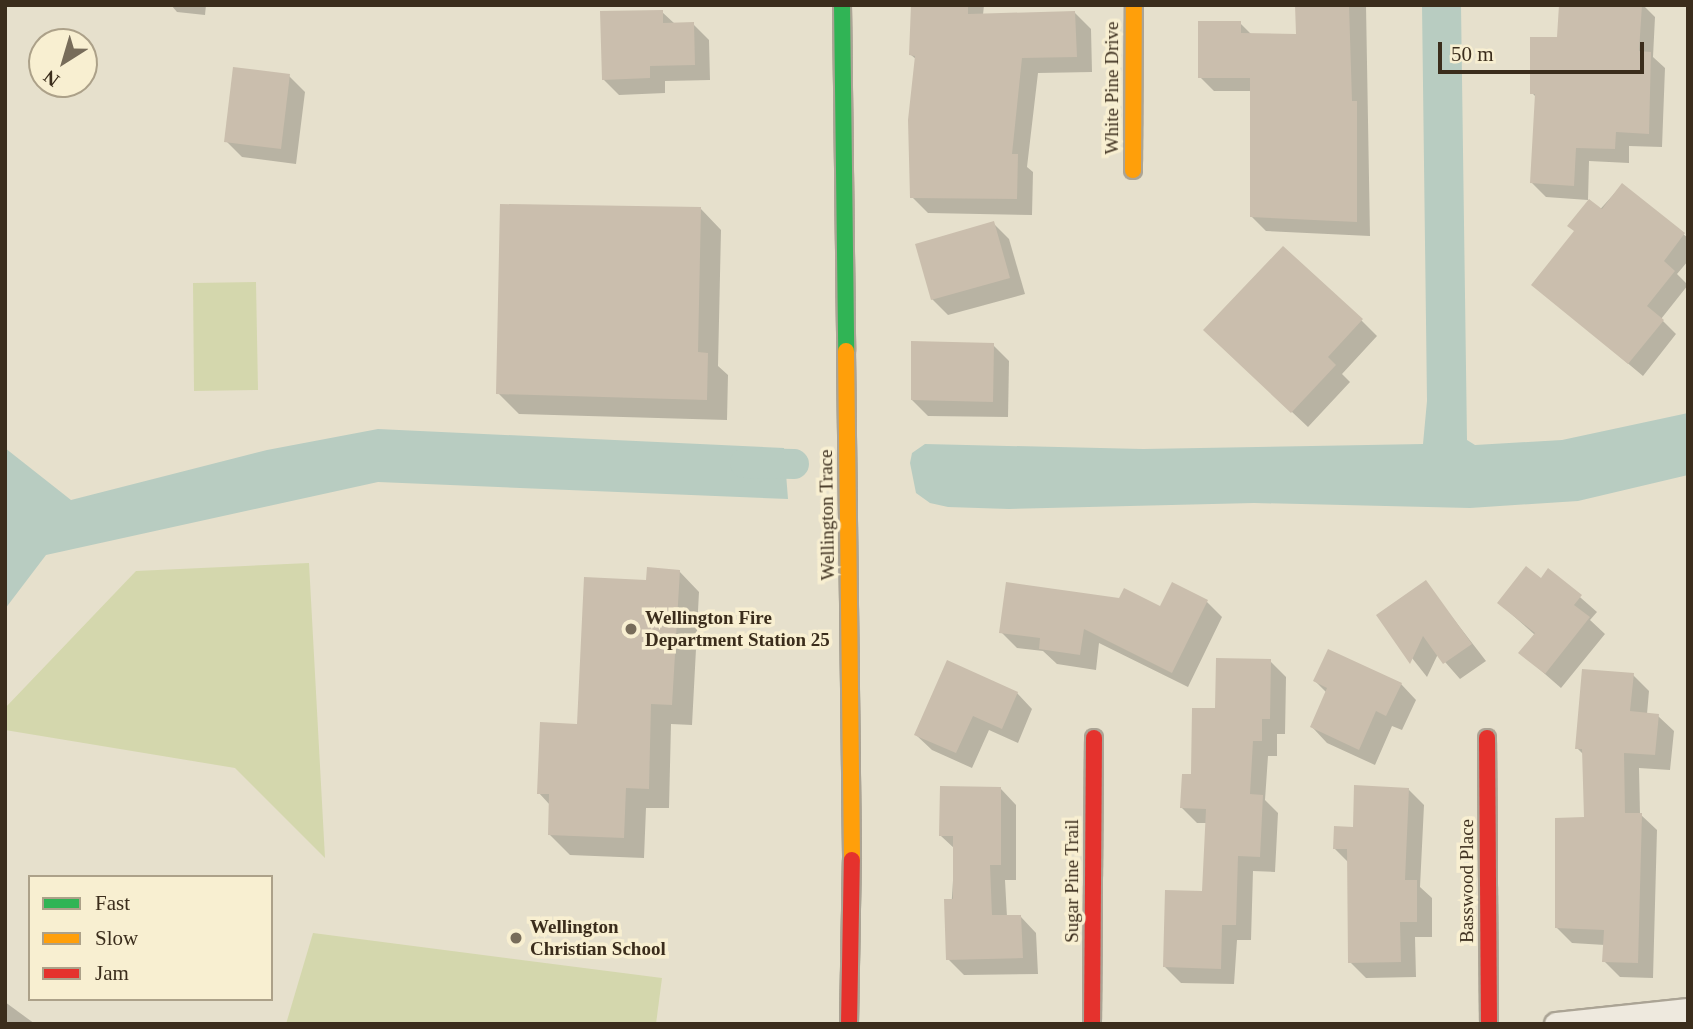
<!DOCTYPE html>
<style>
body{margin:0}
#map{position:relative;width:1693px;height:1029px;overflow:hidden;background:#e6e0cc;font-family:"Times New Roman",serif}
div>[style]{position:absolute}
.green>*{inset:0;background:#d4d7ad}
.water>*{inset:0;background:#b8ccc1}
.shadow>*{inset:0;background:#0003}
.canal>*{height:30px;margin:-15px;padding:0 15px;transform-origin:15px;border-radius:15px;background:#b8ccc1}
.building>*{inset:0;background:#cabead}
.roads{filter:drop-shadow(2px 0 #aba495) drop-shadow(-2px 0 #aba495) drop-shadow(0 2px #aba495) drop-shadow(0 -2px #aba495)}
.street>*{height:23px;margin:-11.5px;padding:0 11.5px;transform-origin:11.5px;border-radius:11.5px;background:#eee9de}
.fast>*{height:16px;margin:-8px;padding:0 8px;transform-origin:8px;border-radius:8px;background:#30b455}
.slow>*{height:16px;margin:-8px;padding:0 8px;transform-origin:8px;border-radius:8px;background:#ff9f0a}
.jam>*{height:16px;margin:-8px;padding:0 8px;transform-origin:8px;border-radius:8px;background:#e5322d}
.dots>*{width:19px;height:19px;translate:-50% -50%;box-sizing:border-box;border:4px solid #f8efd1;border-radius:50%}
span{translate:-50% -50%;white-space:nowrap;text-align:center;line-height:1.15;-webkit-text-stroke:7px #f8efd1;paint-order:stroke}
.street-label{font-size:19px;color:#3b2d1c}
.poi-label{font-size:19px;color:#3b2d1c;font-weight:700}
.left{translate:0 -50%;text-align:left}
.frame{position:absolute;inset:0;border:7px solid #3b2d1c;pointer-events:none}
.legend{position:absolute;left:28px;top:875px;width:245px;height:126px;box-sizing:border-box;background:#f8efd1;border:2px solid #aca189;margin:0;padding:9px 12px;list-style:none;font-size:21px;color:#3b2d1c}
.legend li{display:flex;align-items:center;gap:14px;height:35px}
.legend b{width:35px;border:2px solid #aca189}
.north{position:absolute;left:28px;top:28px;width:70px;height:70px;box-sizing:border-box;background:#f8efd1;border:2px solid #aca189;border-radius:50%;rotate:217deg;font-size:19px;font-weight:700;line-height:28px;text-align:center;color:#3b2d1c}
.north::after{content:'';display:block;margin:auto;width:24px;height:32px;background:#776c5a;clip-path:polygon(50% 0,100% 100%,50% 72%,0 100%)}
.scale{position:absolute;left:1438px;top:42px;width:206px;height:32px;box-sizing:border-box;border:4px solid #3b2d1c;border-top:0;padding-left:9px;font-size:21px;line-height:24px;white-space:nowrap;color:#3b2d1c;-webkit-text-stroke:5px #f8efd1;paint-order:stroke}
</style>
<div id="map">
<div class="green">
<i style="clip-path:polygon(256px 282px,258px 390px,194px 391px,193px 283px)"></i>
<i style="clip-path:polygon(309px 563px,325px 858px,235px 768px,5px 730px,5px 708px,136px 571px)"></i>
<i style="clip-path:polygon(313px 933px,662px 978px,656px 1024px,286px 1024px)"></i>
</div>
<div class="water">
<i style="clip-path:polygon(1422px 5px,1461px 5px,1467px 440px,1475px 445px,1562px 440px,1688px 413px,1688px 475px,1578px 501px,1470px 508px,1254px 503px,1009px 509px,948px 507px,930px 503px,916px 493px,910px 463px,912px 453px,925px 444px,1143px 449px,1423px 444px,1427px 401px)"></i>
<i style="clip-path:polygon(378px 429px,784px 448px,788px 499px,378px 482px,46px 555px,5px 609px,5px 448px,71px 500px,267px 450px)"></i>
</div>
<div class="shadow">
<i style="clip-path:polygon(171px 5px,206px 5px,205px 15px,177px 12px)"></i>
<i style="clip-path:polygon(913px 5px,984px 5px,983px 15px,1075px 13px,1091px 29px,1092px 72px,1038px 73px,1027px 167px,1033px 172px,1032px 215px,928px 213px,912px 197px,917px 60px,911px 55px)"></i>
<i style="clip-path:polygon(1297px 5px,1366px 5px,1370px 236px,1266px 231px,1252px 217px,1252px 91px,1214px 91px,1200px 77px,1240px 23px,1252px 35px,1297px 35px)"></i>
<i style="clip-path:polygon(1560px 5px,1643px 5px,1655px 17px,1653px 57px,1665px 68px,1662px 147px,1629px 146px,1629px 163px,1589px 161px,1588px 200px,1546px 197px,1532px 183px,1536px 97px,1532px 93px,1559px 38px)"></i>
<i style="clip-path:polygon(662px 12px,675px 24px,693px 24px,709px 40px,710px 80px,665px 81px,665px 93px,619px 95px,603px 79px)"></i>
<i style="clip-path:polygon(289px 76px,305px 92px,296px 164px,242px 157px,226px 141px)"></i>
<i style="clip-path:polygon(1622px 185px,1688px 238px,1688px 261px,1677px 274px,1688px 285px,1661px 319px,1676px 334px,1643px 376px,1533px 284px)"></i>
<i style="clip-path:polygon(701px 209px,721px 230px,718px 366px,728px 375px,727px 420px,519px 414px,498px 393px)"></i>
<i style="clip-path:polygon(993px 223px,1009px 239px,1025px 294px,948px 315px,932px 299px)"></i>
<i style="clip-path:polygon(1361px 320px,1377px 336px,1342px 374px,1350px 382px,1308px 427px,1221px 345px)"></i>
<i style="clip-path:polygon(993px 345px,1009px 361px,1008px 417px,928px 416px,912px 400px)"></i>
<i style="clip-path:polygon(1549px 570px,1597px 612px,1590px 620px,1605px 634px,1561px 688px,1521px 653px,1535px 635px,1499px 603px,1541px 580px)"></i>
<i style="clip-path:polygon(679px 571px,699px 592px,692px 725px,671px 724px,669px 808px,646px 808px,644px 858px,570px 855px,550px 835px,550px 805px,539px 793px,578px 726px,647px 582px)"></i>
<i style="clip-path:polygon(1425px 582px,1486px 661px,1460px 679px,1438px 654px,1427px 677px,1378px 615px)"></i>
<i style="clip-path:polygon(1206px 601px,1222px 617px,1188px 687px,1099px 643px,1096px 670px,1057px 664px,1043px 651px,1017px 648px,1001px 632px)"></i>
<i style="clip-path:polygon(1270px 661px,1286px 677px,1285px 734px,1277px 734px,1277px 756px,1268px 756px,1265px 800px,1278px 813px,1275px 872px,1253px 871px,1251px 940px,1237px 940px,1234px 984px,1181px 983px,1165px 967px,1204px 892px,1207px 823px,1197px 823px,1181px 807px,1217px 710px)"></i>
<i style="clip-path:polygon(1633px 675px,1649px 691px,1647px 714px,1658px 716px,1674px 731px,1670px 770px,1639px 768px,1640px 814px,1657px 830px,1653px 978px,1620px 977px,1604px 961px,1605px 945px,1572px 943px,1556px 927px,1586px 819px,1584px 755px,1577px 748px)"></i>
<i style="clip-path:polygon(1315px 681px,1401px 684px,1416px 700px,1402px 730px,1392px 726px,1375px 765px,1327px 743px,1312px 727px,1327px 693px)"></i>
<i style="clip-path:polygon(1017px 693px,1032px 709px,1018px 743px,989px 730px,972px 768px,932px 750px,916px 735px)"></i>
<i style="clip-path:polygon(1001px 789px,1016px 805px,1016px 880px,1005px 880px,1007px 917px,1021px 917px,1036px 933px,1038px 974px,964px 975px,948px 959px,955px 849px,941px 836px)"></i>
<i style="clip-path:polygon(1408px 789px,1424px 805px,1420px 887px,1432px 898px,1432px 937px,1415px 937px,1416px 977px,1366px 978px,1350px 962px,1349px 863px,1334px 848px)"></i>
<i style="clip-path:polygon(5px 1002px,35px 1024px,5px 1024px)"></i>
</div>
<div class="canal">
<i style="left:745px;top:463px;width:49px;rotate:1.2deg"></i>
</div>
<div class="building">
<i style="clip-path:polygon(911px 5px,968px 5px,968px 14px,1075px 11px,1077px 57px,1022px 58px,1012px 154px,1018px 154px,1017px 199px,910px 198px,908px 120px,915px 56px,909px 55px)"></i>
<i style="clip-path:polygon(1295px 5px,1349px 5px,1352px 101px,1357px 101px,1357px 222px,1250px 217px,1250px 78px,1198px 78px,1198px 21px,1241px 21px,1241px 33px,1296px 34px)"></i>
<i style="clip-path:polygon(1559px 5px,1642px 5px,1639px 51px,1651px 52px,1649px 134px,1616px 132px,1615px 149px,1576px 148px,1574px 186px,1530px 183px,1535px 94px,1530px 94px,1530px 37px,1557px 37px)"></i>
<i style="clip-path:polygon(663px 10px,663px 23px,694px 22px,695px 65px,650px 66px,650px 78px,602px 80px,600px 11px)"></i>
<i style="clip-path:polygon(233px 67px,290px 74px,281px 149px,224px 142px)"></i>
<i style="clip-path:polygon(1622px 183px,1685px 233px,1664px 261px,1675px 271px,1647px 306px,1664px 320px,1628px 364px,1531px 285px,1574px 231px,1567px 226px,1589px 199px,1602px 209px)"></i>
<i style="clip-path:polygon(500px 204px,701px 207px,698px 352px,708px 353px,707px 400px,496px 394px)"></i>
<i style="clip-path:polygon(994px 221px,1010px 278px,931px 300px,915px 244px)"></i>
<i style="clip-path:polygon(1283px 246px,1363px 319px,1328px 357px,1336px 365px,1291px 413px,1203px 330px)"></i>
<i style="clip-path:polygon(911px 341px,994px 343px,993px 402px,911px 400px)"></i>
<i style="clip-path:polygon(1526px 566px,1541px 578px,1548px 568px,1582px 595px,1574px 605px,1590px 617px,1545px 674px,1518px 653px,1535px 633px,1497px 603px)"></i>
<i style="clip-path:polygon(647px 567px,680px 570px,672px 705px,651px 704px,649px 789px,626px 788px,624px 838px,548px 835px,549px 794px,537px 794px,540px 722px,577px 724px,584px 577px,646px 580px)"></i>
<i style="clip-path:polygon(1426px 580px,1472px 644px,1443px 664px,1423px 636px,1410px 664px,1376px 615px)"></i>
<i style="clip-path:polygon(1006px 582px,1119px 598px,1124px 588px,1160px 606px,1172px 582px,1208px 600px,1172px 673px,1084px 629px,1080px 655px,1039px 649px,1040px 638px,999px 633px)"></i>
<i style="clip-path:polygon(1328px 649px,1402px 683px,1386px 716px,1376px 711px,1359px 750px,1310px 727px,1327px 688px,1313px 681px)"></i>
<i style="clip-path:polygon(1216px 658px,1271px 659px,1270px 719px,1262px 719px,1262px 741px,1253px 741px,1250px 794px,1263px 795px,1260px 857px,1238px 856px,1236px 925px,1222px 925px,1221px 969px,1163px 967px,1165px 890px,1202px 891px,1206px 809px,1180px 808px,1182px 774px,1191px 774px,1192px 708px,1215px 708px)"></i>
<i style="clip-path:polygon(947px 660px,1018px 692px,1002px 729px,973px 716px,956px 753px,914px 735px)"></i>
<i style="clip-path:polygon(1582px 669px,1634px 673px,1630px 711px,1659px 714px,1655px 755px,1624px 753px,1625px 813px,1642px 813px,1638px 963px,1602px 962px,1604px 930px,1555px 928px,1555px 818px,1584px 817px,1582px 749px,1575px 749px)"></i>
<i style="clip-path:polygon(1354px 785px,1409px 788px,1405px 880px,1417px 880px,1417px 922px,1400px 922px,1401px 962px,1348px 963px,1347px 849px,1333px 849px,1334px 826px,1353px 827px)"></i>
<i style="clip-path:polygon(940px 786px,1001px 787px,1001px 865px,990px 865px,992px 915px,1021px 915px,1023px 958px,946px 960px,944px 899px,953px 899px,953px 836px,939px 836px)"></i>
</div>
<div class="roads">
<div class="street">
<i style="left:1556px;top:1024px;width:133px;rotate:-6.1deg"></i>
</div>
<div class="fast">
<i style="left:842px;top:5px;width:346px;rotate:89.3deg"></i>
</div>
<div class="slow">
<i style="left:1133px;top:170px;width:165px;rotate:-89.7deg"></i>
<i style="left:846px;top:351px;width:509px;rotate:89.32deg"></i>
</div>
<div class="jam">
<i style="left:1487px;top:738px;width:286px;rotate:89.6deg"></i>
<i style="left:849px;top:1024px;width:164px;rotate:-89deg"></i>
<i style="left:1092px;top:1024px;width:286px;rotate:-89.6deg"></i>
</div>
</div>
<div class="dots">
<i style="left:631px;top:629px;background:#776c5a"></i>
<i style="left:516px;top:938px;background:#776c5a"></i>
</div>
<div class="street-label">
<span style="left:1112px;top:88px;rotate:-90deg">White Pine Drive</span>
<span style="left:827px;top:515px;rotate:-91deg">Wellington Trace</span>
<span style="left:1072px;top:881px;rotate:-90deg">Sugar Pine Trail</span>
<span style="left:1467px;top:881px;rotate:-90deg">Basswood Place</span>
</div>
<div class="poi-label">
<span class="left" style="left:645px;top:629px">Wellington Fire<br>Department Station 25</span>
<span class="left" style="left:530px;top:938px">Wellington<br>Christian School</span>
</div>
<div class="frame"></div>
<ul class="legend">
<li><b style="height:9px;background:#30b455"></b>Fast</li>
<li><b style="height:9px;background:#ff9f0a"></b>Slow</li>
<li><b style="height:9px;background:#e5322d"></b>Jam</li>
</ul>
<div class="north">N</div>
<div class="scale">50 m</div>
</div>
